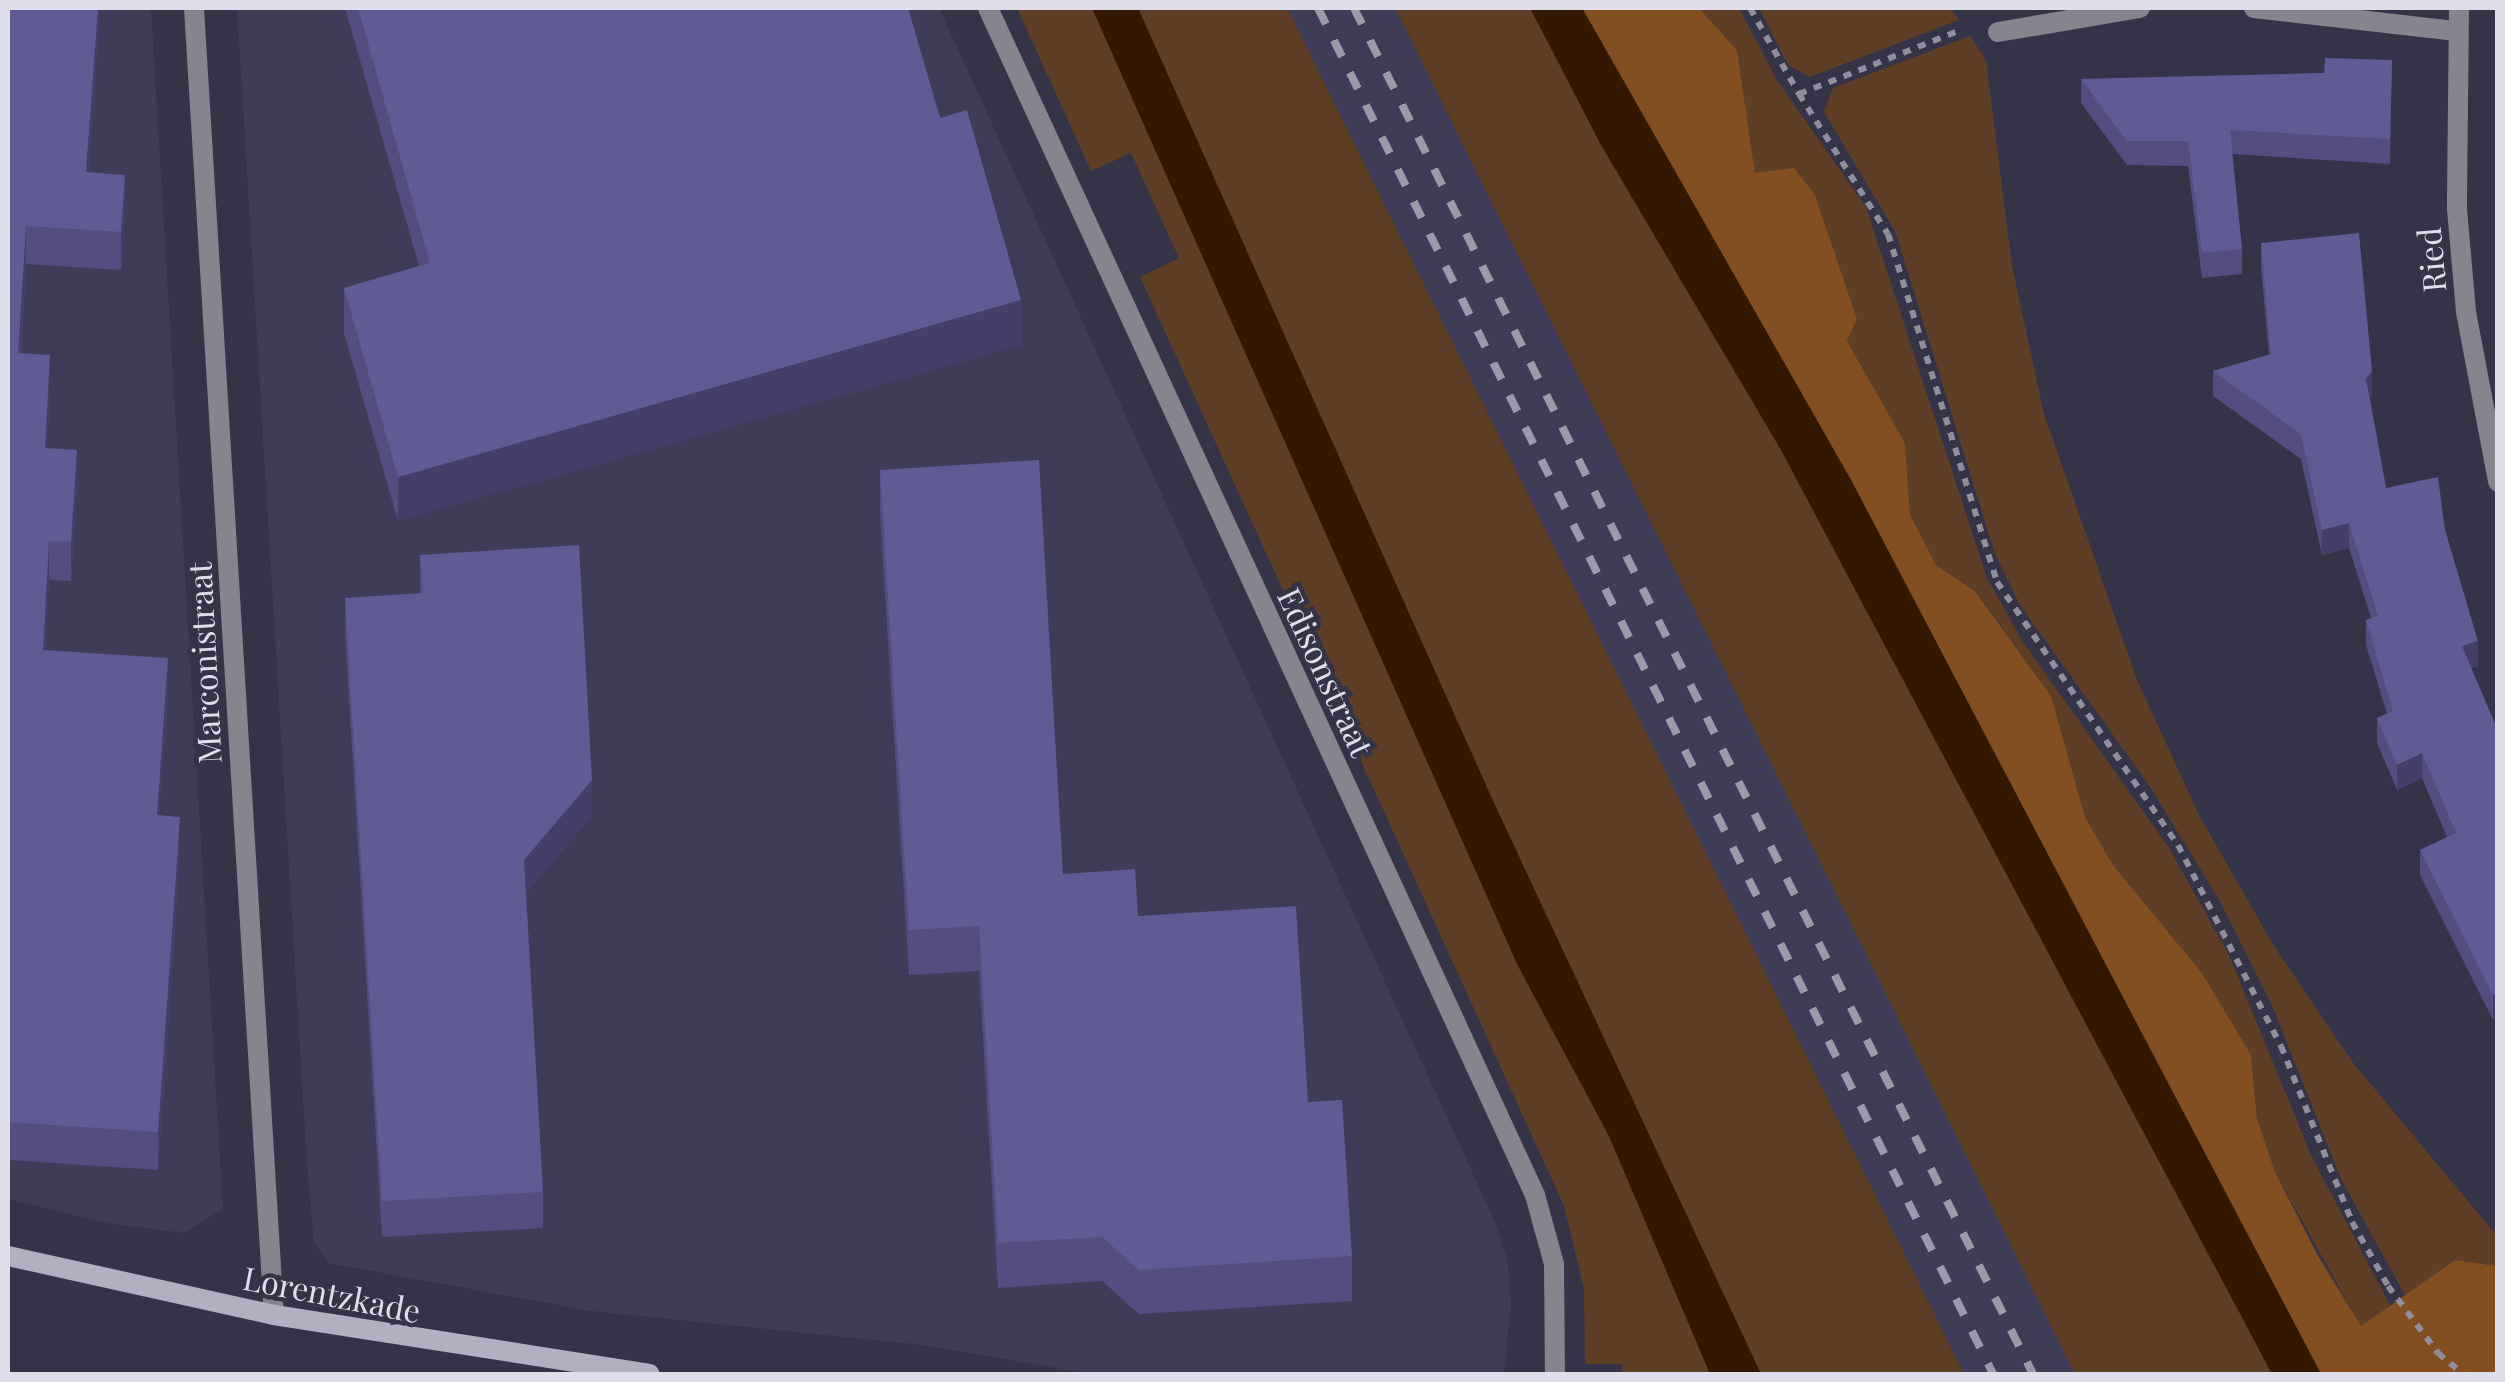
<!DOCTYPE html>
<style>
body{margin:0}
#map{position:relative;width:2505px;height:1382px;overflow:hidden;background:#353348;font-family:"Playfair Display",serif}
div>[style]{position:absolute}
.built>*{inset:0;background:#3e3c56}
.green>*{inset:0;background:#5e3f26}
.forest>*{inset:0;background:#834f21}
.water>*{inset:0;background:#331801}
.path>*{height:6px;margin-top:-3px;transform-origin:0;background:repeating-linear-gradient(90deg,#8f8d9e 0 8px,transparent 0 16px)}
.street>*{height:20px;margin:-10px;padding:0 10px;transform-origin:10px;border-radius:10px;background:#85848f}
.secondary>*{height:20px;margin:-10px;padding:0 10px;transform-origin:10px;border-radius:10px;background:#b1b0c2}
.rail>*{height:8px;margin-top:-4px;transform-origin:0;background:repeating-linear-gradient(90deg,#9b9aaa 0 18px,transparent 0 36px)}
.wall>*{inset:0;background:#534d80}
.shaded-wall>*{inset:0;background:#433f68}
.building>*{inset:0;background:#605a95}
span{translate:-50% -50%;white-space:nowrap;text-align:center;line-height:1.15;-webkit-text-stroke:9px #353348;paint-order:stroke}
.street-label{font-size:32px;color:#dfdeeb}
.frame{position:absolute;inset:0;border:10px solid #dfdeeb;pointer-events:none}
</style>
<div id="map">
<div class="built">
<i style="clip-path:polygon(8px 8px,151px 8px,223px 1209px,184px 1233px,105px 1223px,8px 1199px)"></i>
<i style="clip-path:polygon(237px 8px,939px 8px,1495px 1222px,1508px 1262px,1511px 1305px,1504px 1374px,1091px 1374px,922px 1345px,591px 1311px,328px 1263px,314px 1242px,307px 1166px)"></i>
<i style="clip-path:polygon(1138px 8px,1530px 8px,1781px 450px,2272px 1374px,1761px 1374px,1494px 803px)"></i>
</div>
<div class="green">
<i style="clip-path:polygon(1017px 8px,1092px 8px,1518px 966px,1609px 1136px,1710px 1374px,1623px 1374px,1622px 1364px,1585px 1364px,1584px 1289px,1564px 1206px,1140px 277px,1179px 258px,1131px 153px,1091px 171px)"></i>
<i style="clip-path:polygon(1138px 8px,1287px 8px,1964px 1374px,1761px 1374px,1494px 803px)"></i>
<i style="clip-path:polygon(1395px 8px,1530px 8px,1601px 145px,1781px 450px,2272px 1374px,2075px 1374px)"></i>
<i style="clip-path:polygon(1699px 8px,1739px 8px,1777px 80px,1866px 207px,1987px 578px,2021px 639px,2169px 848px,2229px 955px,2311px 1155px,2390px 1305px,2361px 1327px,2275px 1172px,2257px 1118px,2251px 1055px,2202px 973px,2113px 865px,2085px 817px,2051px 696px,1976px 591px,1936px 565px,1910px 515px,1905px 443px,1847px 341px,1857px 319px,1815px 195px,1755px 174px,1737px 50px)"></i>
<i style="clip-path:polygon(1759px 8px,1950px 8px,1959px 20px,1810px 77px,1788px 65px)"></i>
<i style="clip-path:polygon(1970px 36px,1986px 60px,2012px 266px,2044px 414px,2137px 680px,2200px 817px,2274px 946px,2354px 1064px,2497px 1236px,2497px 1266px,2455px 1260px,2405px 1295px,2342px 1181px,2274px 1010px,2222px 905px,2151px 788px,2020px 605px,1995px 554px,1895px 231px,1824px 112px,1833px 88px)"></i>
</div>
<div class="forest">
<i style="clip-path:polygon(1582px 8px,1699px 8px,1737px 50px,1755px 173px,1794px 168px,1815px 195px,1857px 319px,1847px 341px,1905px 443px,1910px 515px,1936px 565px,1975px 591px,2051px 696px,2085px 817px,2113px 865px,2202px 973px,2251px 1055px,2257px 1118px,2275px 1172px,2317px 1254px,2361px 1326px,2455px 1260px,2497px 1266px,2497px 1374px,2321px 1374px,1851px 480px)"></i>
</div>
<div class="water">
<i style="clip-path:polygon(1092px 8px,1138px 8px,1494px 803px,1761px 1374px,1710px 1374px,1609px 1136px,1518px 966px)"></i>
<i style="clip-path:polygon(1530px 8px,1582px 8px,1851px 480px,2321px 1374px,2272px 1374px,1781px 450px,1601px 145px)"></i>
</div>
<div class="path">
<i style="left:1750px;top:8px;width:99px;rotate:60.3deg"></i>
<i style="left:1799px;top:94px;width:174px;rotate:-21.6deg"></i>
<i style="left:1799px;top:94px;width:166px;rotate:57.6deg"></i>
<i style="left:1888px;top:234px;width:365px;rotate:72.6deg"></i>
<i style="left:1997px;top:582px;width:319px;rotate:55.5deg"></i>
<i style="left:2178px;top:845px;width:226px;rotate:62.9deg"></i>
<i style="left:2281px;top:1046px;width:190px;rotate:68deg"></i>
<i style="left:2352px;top:1222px;width:73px;rotate:60.6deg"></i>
<i style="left:2388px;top:1286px;width:84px;rotate:53.3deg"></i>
<i style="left:2438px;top:1353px;width:33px;rotate:40deg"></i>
</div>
<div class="street">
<i style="left:194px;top:8px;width:1309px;rotate:86.5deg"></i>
<i style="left:988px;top:8px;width:1307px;rotate:65.26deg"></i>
<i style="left:1535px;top:1195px;width:72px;rotate:74.6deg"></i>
<i style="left:1554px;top:1264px;width:110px;rotate:89.5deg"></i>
<i style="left:2254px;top:8px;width:204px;rotate:6.5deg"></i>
<i style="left:2459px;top:8px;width:201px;rotate:90.6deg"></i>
<i style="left:2457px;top:209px;width:103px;rotate:85deg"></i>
<i style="left:2466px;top:312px;width:173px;rotate:79.3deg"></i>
<i style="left:1998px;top:32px;width:144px;rotate:-9.6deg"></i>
</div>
<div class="secondary">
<i style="left:8px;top:1256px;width:272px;rotate:12.5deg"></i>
<i style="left:274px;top:1315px;width:380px;rotate:8.9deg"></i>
</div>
<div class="rail">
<i style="left:1318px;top:8px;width:1524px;rotate:63.7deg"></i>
<i style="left:1354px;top:8px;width:1525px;rotate:63.57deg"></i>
</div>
<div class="wall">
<i style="clip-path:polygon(8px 8px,89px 173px,125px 213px,121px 270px,26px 264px,21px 353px,50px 393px,47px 448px,77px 488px,71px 581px,49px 580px,45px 651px,168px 697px,159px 815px,180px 855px,158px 1170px,8px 1160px)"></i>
<i style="clip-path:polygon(345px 8px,908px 8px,940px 118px,1021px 345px,398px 521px,344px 333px,344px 288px,419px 266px)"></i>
<i style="clip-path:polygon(2392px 60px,2390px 164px,2232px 154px,2242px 249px,2242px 274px,2202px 278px,2188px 166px,2127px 165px,2081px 103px,2081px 79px,2324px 73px)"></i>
<i style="clip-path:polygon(2261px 243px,2372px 396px,2370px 398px,2386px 488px,2445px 530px,2478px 666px,2471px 668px,2498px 731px,2498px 1017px,2493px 1020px,2420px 875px,2420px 850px,2447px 837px,2422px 778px,2397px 790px,2377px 743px,2377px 718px,2387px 714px,2366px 645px,2366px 620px,2371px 618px,2349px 548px,2322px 555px,2301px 459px,2213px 396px,2213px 371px,2269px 355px,2261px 268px)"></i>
<i style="clip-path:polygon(880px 470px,1063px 874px,1138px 916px,1308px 1102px,1352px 1256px,1352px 1301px,1139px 1314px,1102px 1281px,998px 1288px,979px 971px,909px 975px,880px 514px)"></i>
<i style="clip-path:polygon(420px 555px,592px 816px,526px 893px,543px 1192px,543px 1228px,382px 1237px,345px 634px,345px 598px,420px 594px)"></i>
</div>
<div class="shaded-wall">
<i style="clip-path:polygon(98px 8px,101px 8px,86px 211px,86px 172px)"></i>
<i style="clip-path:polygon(125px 175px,125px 213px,121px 270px,121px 232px)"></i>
<i style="clip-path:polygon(26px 226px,26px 264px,18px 391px,18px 353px)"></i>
<i style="clip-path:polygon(1021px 300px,1021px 345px,398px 521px,398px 477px)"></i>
<i style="clip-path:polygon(50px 355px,50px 393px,45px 487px,45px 448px)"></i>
<i style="clip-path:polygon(2372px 371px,2372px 396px,2366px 404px,2366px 379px)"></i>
<i style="clip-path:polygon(77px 450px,77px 488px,71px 581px,71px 542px)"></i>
<i style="clip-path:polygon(2349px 523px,2349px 548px,2322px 555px,2322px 530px)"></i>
<i style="clip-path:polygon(49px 541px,49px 580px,43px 689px,43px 650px)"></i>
<i style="clip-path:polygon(2478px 641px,2478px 666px,2462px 671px,2462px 646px)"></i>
<i style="clip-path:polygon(168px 658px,168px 697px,157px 853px,157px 815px)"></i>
<i style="clip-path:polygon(2422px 753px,2422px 778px,2397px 790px,2397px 765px)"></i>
<i style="clip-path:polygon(592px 780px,592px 816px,524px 895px,524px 860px)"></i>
<i style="clip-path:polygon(180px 817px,180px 855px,158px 1170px,158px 1132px)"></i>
<i style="clip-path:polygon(2498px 992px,2498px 1017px,2493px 1020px,2493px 995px)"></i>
</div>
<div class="building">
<i style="clip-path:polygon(8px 8px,98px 8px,86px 172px,125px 175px,121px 232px,26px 226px,18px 353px,50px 355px,45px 448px,77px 450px,71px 542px,49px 541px,43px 650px,168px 658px,157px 815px,180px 817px,158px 1132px,8px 1122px)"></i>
<i style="clip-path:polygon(358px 8px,908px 8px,940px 118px,967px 110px,1021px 300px,398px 477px,344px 288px,430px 263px)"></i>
<i style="clip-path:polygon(2325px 58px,2392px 60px,2390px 139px,2230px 130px,2242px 249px,2202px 253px,2188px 141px,2127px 141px,2081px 79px,2324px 73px)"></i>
<i style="clip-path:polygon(2359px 233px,2372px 371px,2366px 379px,2386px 488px,2438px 477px,2445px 530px,2478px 641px,2462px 646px,2498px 731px,2498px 992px,2493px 995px,2420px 850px,2456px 833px,2422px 753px,2397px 765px,2377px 718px,2393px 711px,2366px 620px,2378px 616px,2349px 523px,2322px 530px,2301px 434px,2213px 371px,2271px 354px,2261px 243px)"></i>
<i style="clip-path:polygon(1039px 460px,1063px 874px,1135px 869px,1138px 916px,1296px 906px,1308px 1102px,1342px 1100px,1352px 1256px,1139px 1270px,1102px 1237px,998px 1243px,979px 926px,909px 930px,880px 470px)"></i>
<i style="clip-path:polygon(579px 545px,592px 780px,524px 860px,543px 1192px,382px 1201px,345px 598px,423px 593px,420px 555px)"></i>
</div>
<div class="street-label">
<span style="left:2431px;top:260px;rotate:-95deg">Ried</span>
<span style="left:204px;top:663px;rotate:-93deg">Marconistraat</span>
<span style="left:1326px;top:672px;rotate:65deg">Edisonstraat</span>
<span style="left:332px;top:1294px;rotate:11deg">Lorentzkade</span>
</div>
<div class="frame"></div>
</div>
